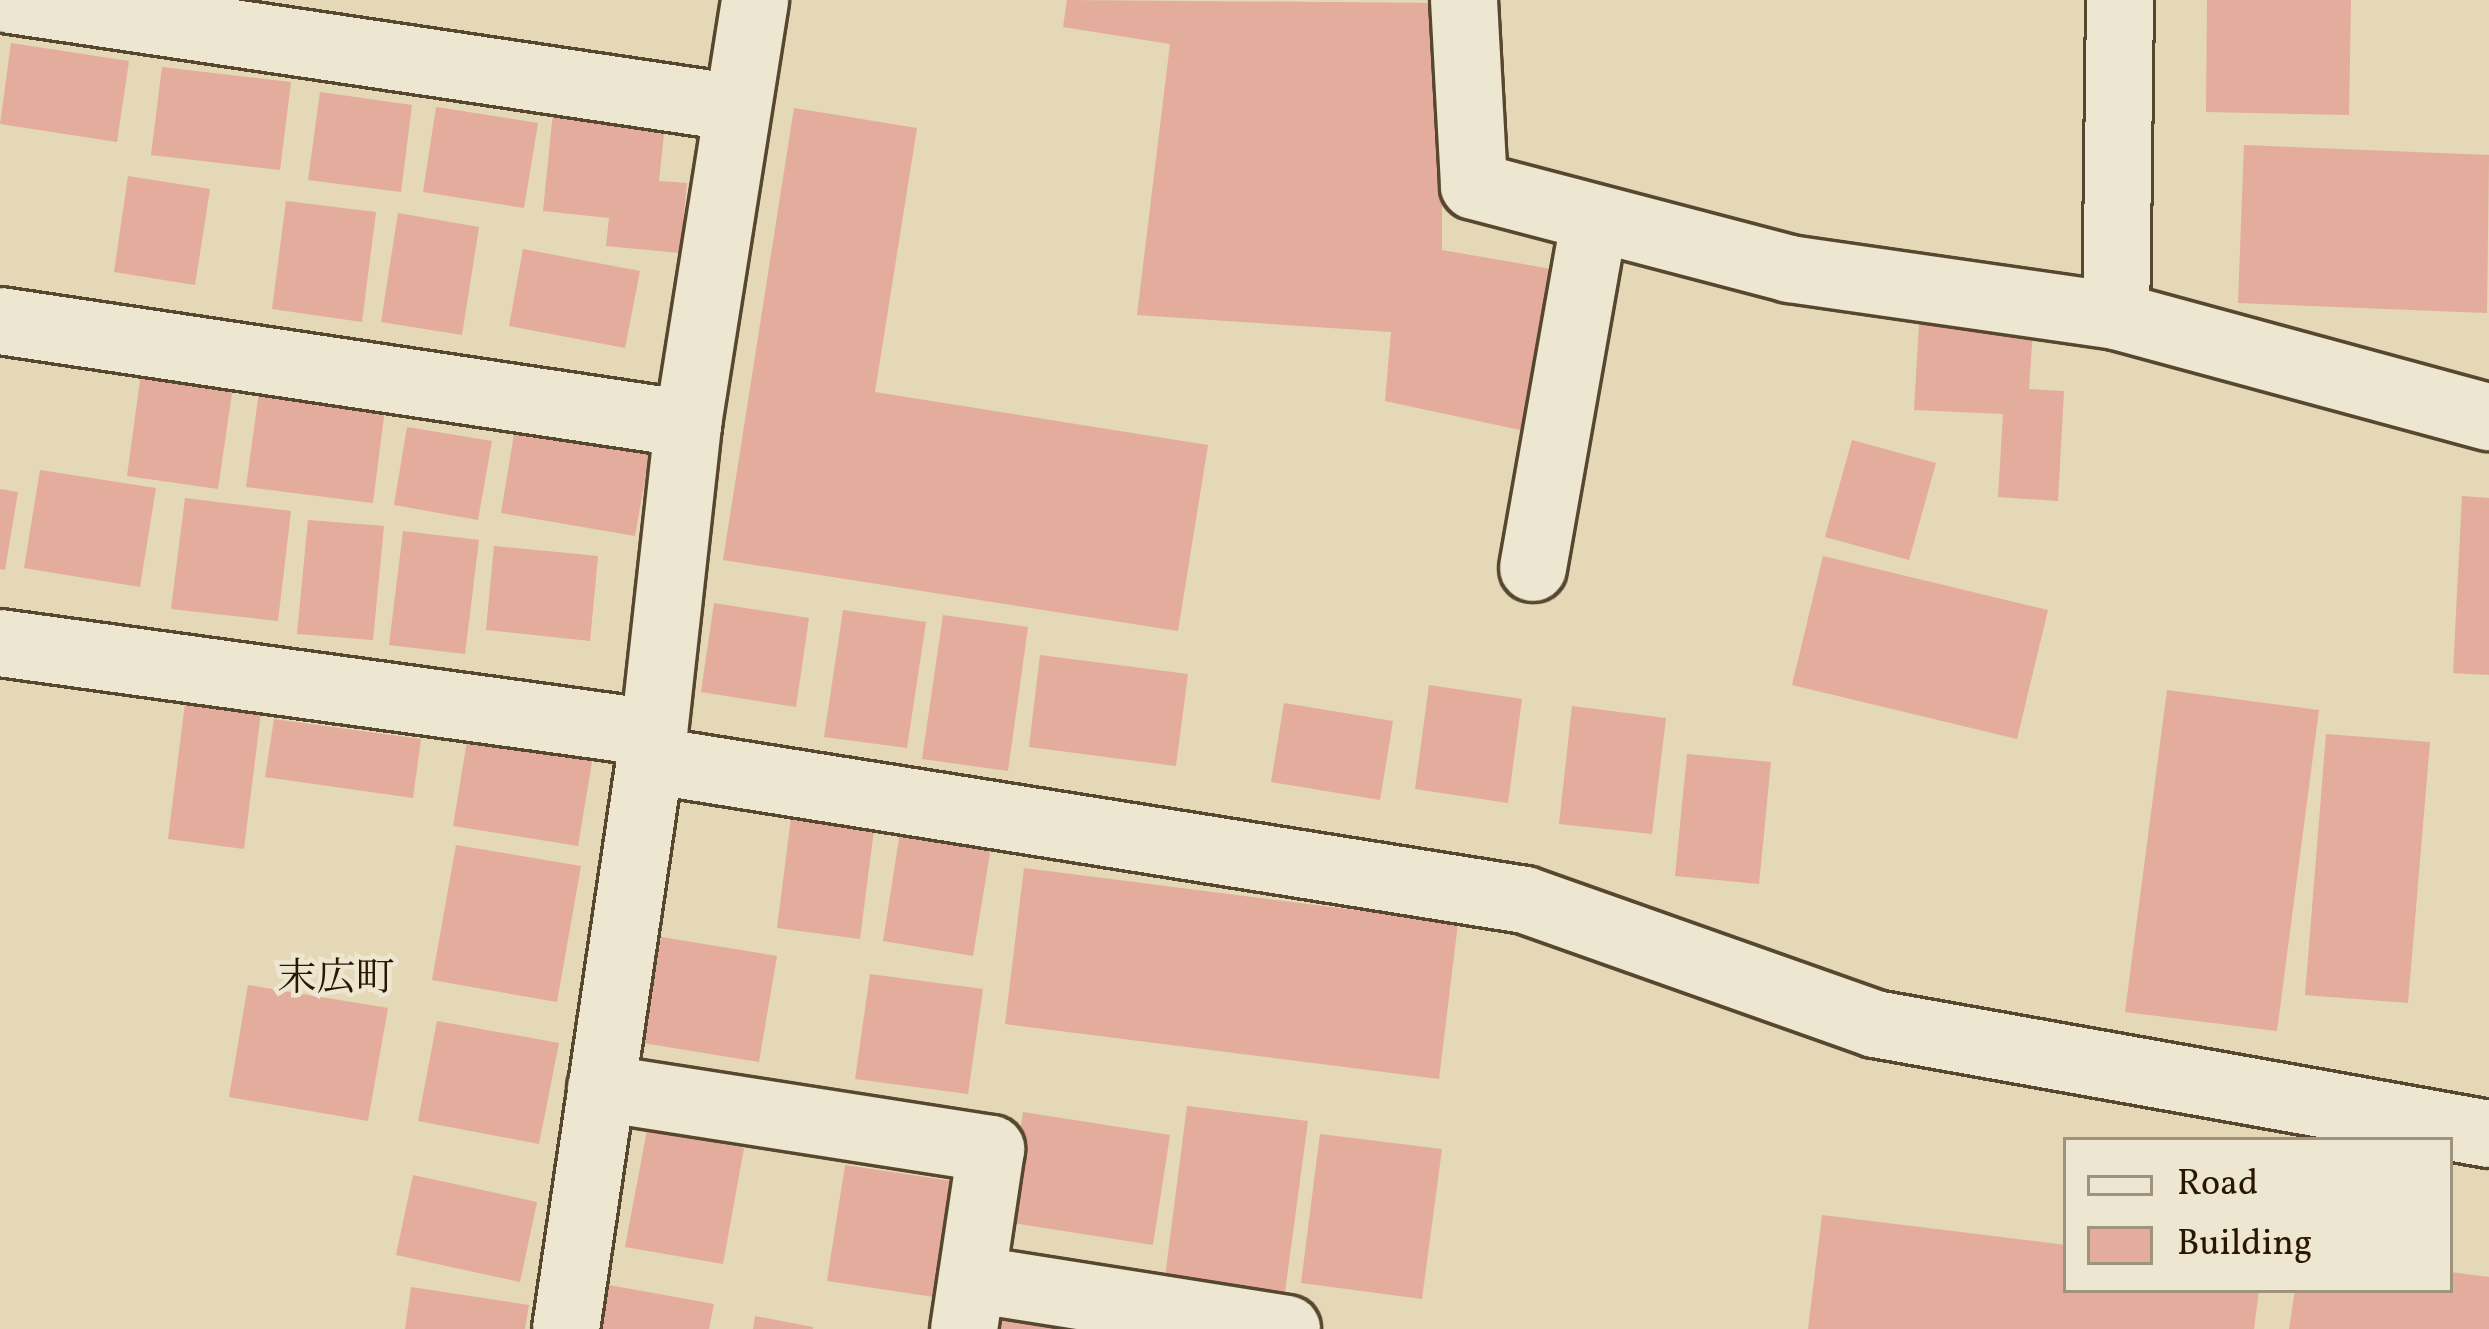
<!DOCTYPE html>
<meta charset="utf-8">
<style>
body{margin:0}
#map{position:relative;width:2489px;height:1329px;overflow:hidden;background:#e4d8b6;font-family:Vollkorn,"Noto Serif JP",serif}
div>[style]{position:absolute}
.building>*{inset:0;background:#e3ac9c}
.roads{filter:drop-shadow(3px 0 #58472f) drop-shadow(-3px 0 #58472f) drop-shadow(0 3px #58472f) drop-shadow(0 -3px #58472f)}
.minor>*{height:66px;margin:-33px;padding:0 33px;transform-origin:33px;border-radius:33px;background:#ede6d0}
span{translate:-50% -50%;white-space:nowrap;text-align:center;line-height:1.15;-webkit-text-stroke:9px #ede6d0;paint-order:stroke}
.neighbourhood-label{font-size:39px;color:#291702}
.legend{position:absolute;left:2063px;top:1137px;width:390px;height:156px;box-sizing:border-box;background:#ede6d0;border:3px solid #9f937e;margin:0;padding:15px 21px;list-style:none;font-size:36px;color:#291702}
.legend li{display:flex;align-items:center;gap:24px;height:60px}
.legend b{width:60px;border:3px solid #9f937e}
</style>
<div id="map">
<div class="building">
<i style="clip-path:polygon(1067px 0,1442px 3px,1442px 250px,1563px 271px,1530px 432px,1385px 401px,1391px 332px,1137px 315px,1170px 44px,1063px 27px)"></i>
<i style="clip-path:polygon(2207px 0,2351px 0,2349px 115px,2206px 112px)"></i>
<i style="clip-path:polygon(11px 43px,129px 61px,117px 142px,0 124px)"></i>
<i style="clip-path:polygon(162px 67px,291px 82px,280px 170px,151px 155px)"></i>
<i style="clip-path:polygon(320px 92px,412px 105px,401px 192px,308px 180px)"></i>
<i style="clip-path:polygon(436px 107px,538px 123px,524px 208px,423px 192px)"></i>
<i style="clip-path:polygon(794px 108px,917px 128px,875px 392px,1208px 445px,1178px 631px,723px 560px)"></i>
<i style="clip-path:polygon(553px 112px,665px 124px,659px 181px,687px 183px,680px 253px,606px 246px,609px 218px,543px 211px)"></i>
<i style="clip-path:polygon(2244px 145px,2489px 155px,2487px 313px,2238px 303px)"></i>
<i style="clip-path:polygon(128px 176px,210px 189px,195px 285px,114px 272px)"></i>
<i style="clip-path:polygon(286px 201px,376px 212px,362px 322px,272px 309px)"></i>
<i style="clip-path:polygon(398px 213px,479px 227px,462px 335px,381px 322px)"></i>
<i style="clip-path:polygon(523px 249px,640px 271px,625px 348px,509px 326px)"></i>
<i style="clip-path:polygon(1919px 324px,2033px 329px,2029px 389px,2064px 391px,2058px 501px,1998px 497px,2003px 414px,1914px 410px)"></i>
<i style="clip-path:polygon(142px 366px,234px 379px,218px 489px,127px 476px)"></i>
<i style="clip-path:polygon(259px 392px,385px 408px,373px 503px,246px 487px)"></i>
<i style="clip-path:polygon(516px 422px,651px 446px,635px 536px,501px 513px)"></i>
<i style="clip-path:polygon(407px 427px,492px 441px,478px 520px,394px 505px)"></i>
<i style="clip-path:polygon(1852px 440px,1936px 463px,1909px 560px,1825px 537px)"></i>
<i style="clip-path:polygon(40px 470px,156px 488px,140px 587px,24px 568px)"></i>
<i style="clip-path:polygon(0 489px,18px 492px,5px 570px,0 569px)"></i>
<i style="clip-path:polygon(2462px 496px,2489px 498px,2489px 675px,2453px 673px)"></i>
<i style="clip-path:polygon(185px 498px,291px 511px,278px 621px,171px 609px)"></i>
<i style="clip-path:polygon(308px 520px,384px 526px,373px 640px,297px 634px)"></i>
<i style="clip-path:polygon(403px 531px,479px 540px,465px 654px,389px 645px)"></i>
<i style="clip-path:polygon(494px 546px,598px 556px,590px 641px,486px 630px)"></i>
<i style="clip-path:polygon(1823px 556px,2048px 610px,2017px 739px,1792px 685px)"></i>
<i style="clip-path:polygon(714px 603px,809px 618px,796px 707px,701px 692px)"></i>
<i style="clip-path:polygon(843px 610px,926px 622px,907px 748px,824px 737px)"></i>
<i style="clip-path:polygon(943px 615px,1028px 627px,1008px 771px,922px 759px)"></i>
<i style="clip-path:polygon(1040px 655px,1188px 674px,1176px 766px,1029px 747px)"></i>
<i style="clip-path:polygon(1429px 685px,1522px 699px,1508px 803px,1415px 789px)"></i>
<i style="clip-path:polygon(2167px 690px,2319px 710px,2277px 1031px,2125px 1012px)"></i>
<i style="clip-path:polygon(185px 703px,261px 712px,244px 849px,168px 839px)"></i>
<i style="clip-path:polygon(1284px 703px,1393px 721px,1380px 800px,1271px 782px)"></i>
<i style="clip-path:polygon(1572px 706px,1666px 718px,1652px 834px,1559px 824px)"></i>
<i style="clip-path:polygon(274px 719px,421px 739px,413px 798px,265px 777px)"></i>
<i style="clip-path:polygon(2326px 734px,2430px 742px,2408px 1003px,2305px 995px)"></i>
<i style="clip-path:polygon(468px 735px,593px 756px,578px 846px,453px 826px)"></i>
<i style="clip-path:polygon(1687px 754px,1771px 762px,1759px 884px,1675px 876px)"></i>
<i style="clip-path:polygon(792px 810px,875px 822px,860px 939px,777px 928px)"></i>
<i style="clip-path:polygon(901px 826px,992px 841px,973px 956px,883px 941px)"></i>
<i style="clip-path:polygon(456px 845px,581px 866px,557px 1002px,432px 980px)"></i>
<i style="clip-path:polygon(1024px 868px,1458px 923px,1439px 1079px,1005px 1024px)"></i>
<i style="clip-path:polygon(661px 937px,777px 956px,759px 1062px,643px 1043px)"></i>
<i style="clip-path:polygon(870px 974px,983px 989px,968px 1094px,855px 1079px)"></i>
<i style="clip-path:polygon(248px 985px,388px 1008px,368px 1121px,229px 1097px)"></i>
<i style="clip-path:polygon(437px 1021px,559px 1043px,539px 1144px,418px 1121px)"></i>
<i style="clip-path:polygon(1187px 1106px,1308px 1121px,1285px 1292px,1165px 1277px)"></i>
<i style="clip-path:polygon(1023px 1112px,1170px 1135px,1153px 1245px,1006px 1222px)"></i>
<i style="clip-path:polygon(647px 1130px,744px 1148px,723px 1264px,625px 1247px)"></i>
<i style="clip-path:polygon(1320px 1134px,1442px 1149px,1422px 1299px,1301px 1283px)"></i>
<i style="clip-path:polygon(845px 1165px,952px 1181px,934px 1297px,827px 1281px)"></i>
<i style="clip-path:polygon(413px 1175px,537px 1202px,520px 1282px,396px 1255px)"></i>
<i style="clip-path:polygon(1822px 1215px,2066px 1245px,2066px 1290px,2259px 1290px,2254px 1329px,1808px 1329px)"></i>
<i style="clip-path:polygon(2450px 1272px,2489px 1277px,2489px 1329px,2289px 1329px,2295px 1290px,2450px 1290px)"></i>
<i style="clip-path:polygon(609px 1285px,714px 1304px,709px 1329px,601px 1329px)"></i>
<i style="clip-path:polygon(411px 1287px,529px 1305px,525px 1329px,405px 1329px)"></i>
<i style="clip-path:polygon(755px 1316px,813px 1327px,813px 1329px,753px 1329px)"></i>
<i style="clip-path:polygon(988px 1317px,1053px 1326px,1053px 1329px,987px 1329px)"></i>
</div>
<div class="roads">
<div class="minor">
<i style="left:11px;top:0;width:734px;rotate:8.46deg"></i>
<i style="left:1464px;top:0;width:186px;rotate:86.9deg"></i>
<i style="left:1474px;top:186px;width:327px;rotate:14.7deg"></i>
<i style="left:1790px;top:269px;width:329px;rotate:8.2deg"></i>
<i style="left:2120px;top:0;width:316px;rotate:90.7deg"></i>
<i style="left:2116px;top:316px;width:386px;rotate:15.2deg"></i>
<i style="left:0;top:321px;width:696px;rotate:8.51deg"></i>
<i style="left:1533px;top:568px;width:355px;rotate:-80deg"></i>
<i style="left:0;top:643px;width:660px;rotate:7.84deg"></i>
<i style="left:649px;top:760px;width:887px;rotate:9.08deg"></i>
<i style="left:1525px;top:900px;width:371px;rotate:19.5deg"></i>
<i style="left:1875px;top:1024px;width:624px;rotate:10.16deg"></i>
<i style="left:601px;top:1088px;width:395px;rotate:8.9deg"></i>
<i style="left:991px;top:1149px;width:182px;rotate:98.5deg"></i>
<i style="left:972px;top:1279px;width:319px;rotate:9deg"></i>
<i style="left:566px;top:1329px;width:602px;rotate:-81.6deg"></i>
<i style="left:654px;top:733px;width:311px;rotate:-83.7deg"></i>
<i style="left:688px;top:424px;width:429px;rotate:-81deg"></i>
</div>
</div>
<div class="neighbourhood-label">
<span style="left:336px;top:980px">末広町</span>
</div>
<ul class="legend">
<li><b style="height:15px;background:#ede6d0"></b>Road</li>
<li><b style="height:33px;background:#e3ac9c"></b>Building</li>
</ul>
</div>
